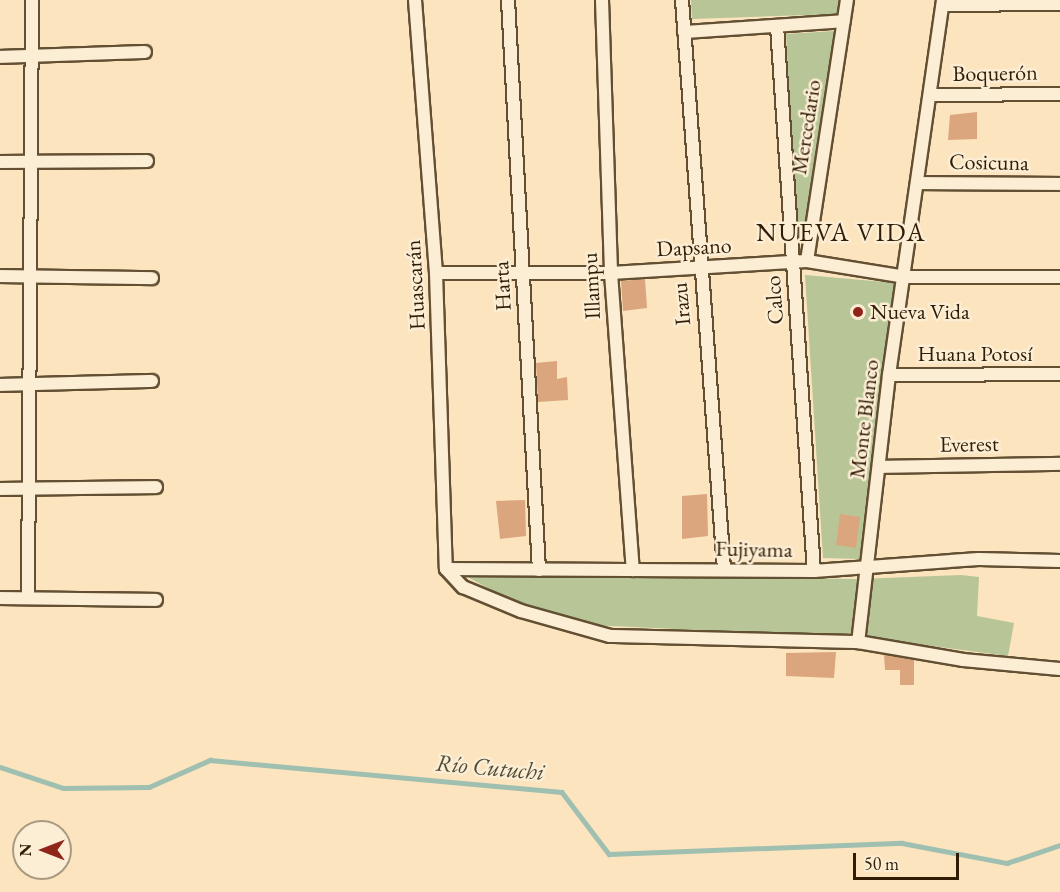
<!DOCTYPE html>
<meta charset="utf-8">
<style>
body{margin:0}
#map{position:relative;width:1060px;height:892px;overflow:hidden;background:#fbe4be;font-family:"EB Garamond",serif}
div>[style]{position:absolute}
.green>*{inset:0;background:#b8c596}
.stream>*{height:4.5px;margin:-2.25px;padding:0 2.25px;transform-origin:2.25px;border-radius:2.25px;background:#9fbfb0}
.building>*{inset:0;background:#dba57e}
.roads{filter:drop-shadow(2px 0 #634f32) drop-shadow(-2px 0 #634f32) drop-shadow(0 2px #634f32) drop-shadow(0 -2px #634f32)}
.street>*{height:12px;margin:-6px;padding:0 6px;transform-origin:6px;border-radius:6px;background:#fcedd5}
.dots>*{width:16px;height:16px;translate:-50% -50%;box-sizing:border-box;border:3px solid #fcedd5;border-radius:50%}
span{translate:-50% -50%;white-space:nowrap;text-align:center;line-height:1.15;-webkit-text-stroke:5px #fcedd5;paint-order:stroke}
.street-label{font-size:22px;color:#301d04}
.poi-label{font-size:22px;color:#301d04}
.left{translate:0 -50%;text-align:left}
.water-label{font-size:24px;color:#514e38;font-style:italic}
.quarter-label{font-size:26px;color:#301d04;letter-spacing:1.5px}
.north{position:absolute;left:12px;top:820px;width:60px;height:60px;box-sizing:border-box;background:#fcedd5;border:2px solid #aa9a81;border-radius:50%;rotate:270deg;font-size:16px;font-weight:700;line-height:24px;text-align:center;color:#301d04}
.north::after{content:'';display:block;margin:auto;width:21px;height:27px;background:#8f2418;clip-path:polygon(50% 0,100% 100%,50% 72%,0 100%)}
.scale{position:absolute;left:853px;top:853px;width:106px;height:27px;box-sizing:border-box;border:3px solid #301d04;border-top:0;padding-left:8px;font-size:18px;line-height:21px;white-space:nowrap;color:#301d04;-webkit-text-stroke:4px #fcedd5;paint-order:stroke}
</style>
<div id="map">
<div class="green">
<i style="clip-path:polygon(691px 0,838px 0,839px 14px,692px 19px)"></i>
<i style="clip-path:polygon(834px 31px,802px 242px,797px 242px,786px 34px)"></i>
<i style="clip-path:polygon(805px 275px,896px 283px,860px 559px,823px 558px)"></i>
<i style="clip-path:polygon(462px 574px,859px 579px,961px 575px,979px 577px,977px 616px,1014px 623px,1008px 656px,871px 638px,588px 625px,519px 605px)"></i>
</div>
<div class="stream">
<i style="left:0;top:767px;width:66px;rotate:18.4deg"></i>
<i style="left:63px;top:788px;width:86px;rotate:-0.7deg"></i>
<i style="left:149px;top:787px;width:67px;rotate:-23.9deg"></i>
<i style="left:210px;top:760px;width:353px;rotate:5.2deg"></i>
<i style="left:562px;top:792px;width:78px;rotate:52.8deg"></i>
<i style="left:609px;top:854px;width:293px;rotate:-2.2deg"></i>
<i style="left:902px;top:843px;width:107px;rotate:10.8deg"></i>
<i style="left:1007px;top:863px;width:56px;rotate:-18.8deg"></i>
</div>
<div class="building">
<i style="clip-path:polygon(977px 112px,977px 139px,948px 140px,950px 115px)"></i>
<i style="clip-path:polygon(645px 279px,647px 308px,623px 311px,621px 281px)"></i>
<i style="clip-path:polygon(557px 361px,557px 379px,567px 377px,568px 400px,538px 402px,536px 363px)"></i>
<i style="clip-path:polygon(707px 494px,708px 536px,682px 539px,682px 496px)"></i>
<i style="clip-path:polygon(525px 500px,526px 536px,500px 539px,496px 501px)"></i>
<i style="clip-path:polygon(840px 514px,860px 517px,856px 548px,836px 545px)"></i>
<i style="clip-path:polygon(836px 652px,834px 678px,786px 676px,786px 653px)"></i>
<i style="clip-path:polygon(884px 655px,914px 660px,914px 685px,900px 685px,900px 670px,885px 670px)"></i>
</div>
<div class="roads">
<div class="street">
<i style="left:415px;top:0;width:274px;rotate:85.6deg"></i>
<i style="left:436px;top:273px;width:296px;rotate:88.1deg"></i>
<i style="left:508px;top:0;width:571px;rotate:86.89deg"></i>
<i style="left:602px;top:0;width:273px;rotate:88.1deg"></i>
<i style="left:611px;top:273px;width:298px;rotate:85.8deg"></i>
<i style="left:682px;top:0;width:571px;rotate:85.78deg"></i>
<i style="left:943px;top:0;width:379px;rotate:98.2deg"></i>
<i style="left:889px;top:375px;width:269px;rotate:96.6deg"></i>
<i style="left:858px;top:642px;width:107px;rotate:9.7deg"></i>
<i style="left:963px;top:660px;width:97px;rotate:5.3deg"></i>
<i style="left:943px;top:5px;width:117px;rotate:-0.5deg"></i>
<i style="left:777px;top:26px;width:546px;rotate:86.12deg"></i>
<i style="left:684px;top:32px;width:160px;rotate:-3.9deg"></i>
<i style="left:0;top:57px;width:145px;rotate:-2deg"></i>
<i style="left:931px;top:95px;width:129px;rotate:-0.4deg"></i>
<i style="left:0;top:162px;width:147px;rotate:-0.4deg"></i>
<i style="left:917px;top:183px;width:143px;rotate:0.4deg"></i>
<i style="left:807px;top:261px;width:264px;rotate:-81.3deg"></i>
<i style="left:436px;top:273px;width:175px"></i>
<i style="left:611px;top:273px;width:196px;rotate:-3.5deg"></i>
<i style="left:807px;top:261px;width:100px;rotate:9.2deg"></i>
<i style="left:906px;top:277px;width:154px"></i>
<i style="left:0;top:276px;width:152px;rotate:0.8deg"></i>
<i style="left:889px;top:375px;width:171px;rotate:-0.3deg"></i>
<i style="left:0;top:385px;width:152px;rotate:-1.5deg"></i>
<i style="left:880px;top:467px;width:180px;rotate:-1deg"></i>
<i style="left:0;top:489px;width:156px;rotate:-0.7deg"></i>
<i style="left:446px;top:569px;width:368px;rotate:0.3deg"></i>
<i style="left:814px;top:571px;width:165px;rotate:-4.2deg"></i>
<i style="left:979px;top:559px;width:81px;rotate:1.4deg"></i>
<i style="left:446px;top:569px;width:25px;rotate:47deg"></i>
<i style="left:463px;top:587px;width:63px;rotate:22.5deg"></i>
<i style="left:521px;top:611px;width:92px;rotate:15.7deg"></i>
<i style="left:610px;top:636px;width:248px;rotate:1.4deg"></i>
<i style="left:0;top:598px;width:156px;rotate:0.7deg"></i>
<i style="left:28px;top:598px;width:598px;rotate:-89.62deg"></i>
</div>
</div>
<div class="dots">
<i style="left:858px;top:312px;background:#8f2418"></i>
</div>
<div class="street-label">
<span style="left:995px;top:73px;rotate:-1deg">Boquerón</span>
<span style="left:806px;top:127px;rotate:-81deg">Mercedario</span>
<span style="left:989px;top:162px;rotate:1deg">Cosicuna</span>
<span style="left:694px;top:247px;rotate:-3deg">Dapsano</span>
<span style="left:415px;top:285px;rotate:-93deg">Huascarán</span>
<span style="left:502px;top:286px;rotate:-93deg">Harta</span>
<span style="left:591px;top:286px;rotate:-93deg">Illampu</span>
<span style="left:774px;top:300px;rotate:-94deg">Calco</span>
<span style="left:681px;top:304px;rotate:-95deg">Irazu</span>
<span style="left:975px;top:354px">Huana Potosí</span>
<span style="left:864px;top:419px;rotate:-83deg">Monte Blanco</span>
<span style="left:969px;top:444px;rotate:-1deg">Everest</span>
<span style="left:754px;top:549px;rotate:1deg">Fujiyama</span>
</div>
<div class="poi-label">
<span class="left" style="left:870px;top:312px">Nueva Vida</span>
</div>
<div class="water-label">
<span style="left:490px;top:767px;rotate:5deg">Río Cutuchi</span>
</div>
<div class="quarter-label">
<span style="left:841px;top:233px">NUEVA VIDA</span>
</div>
<div class="north">N</div>
<div class="scale">50 m</div>
</div>
